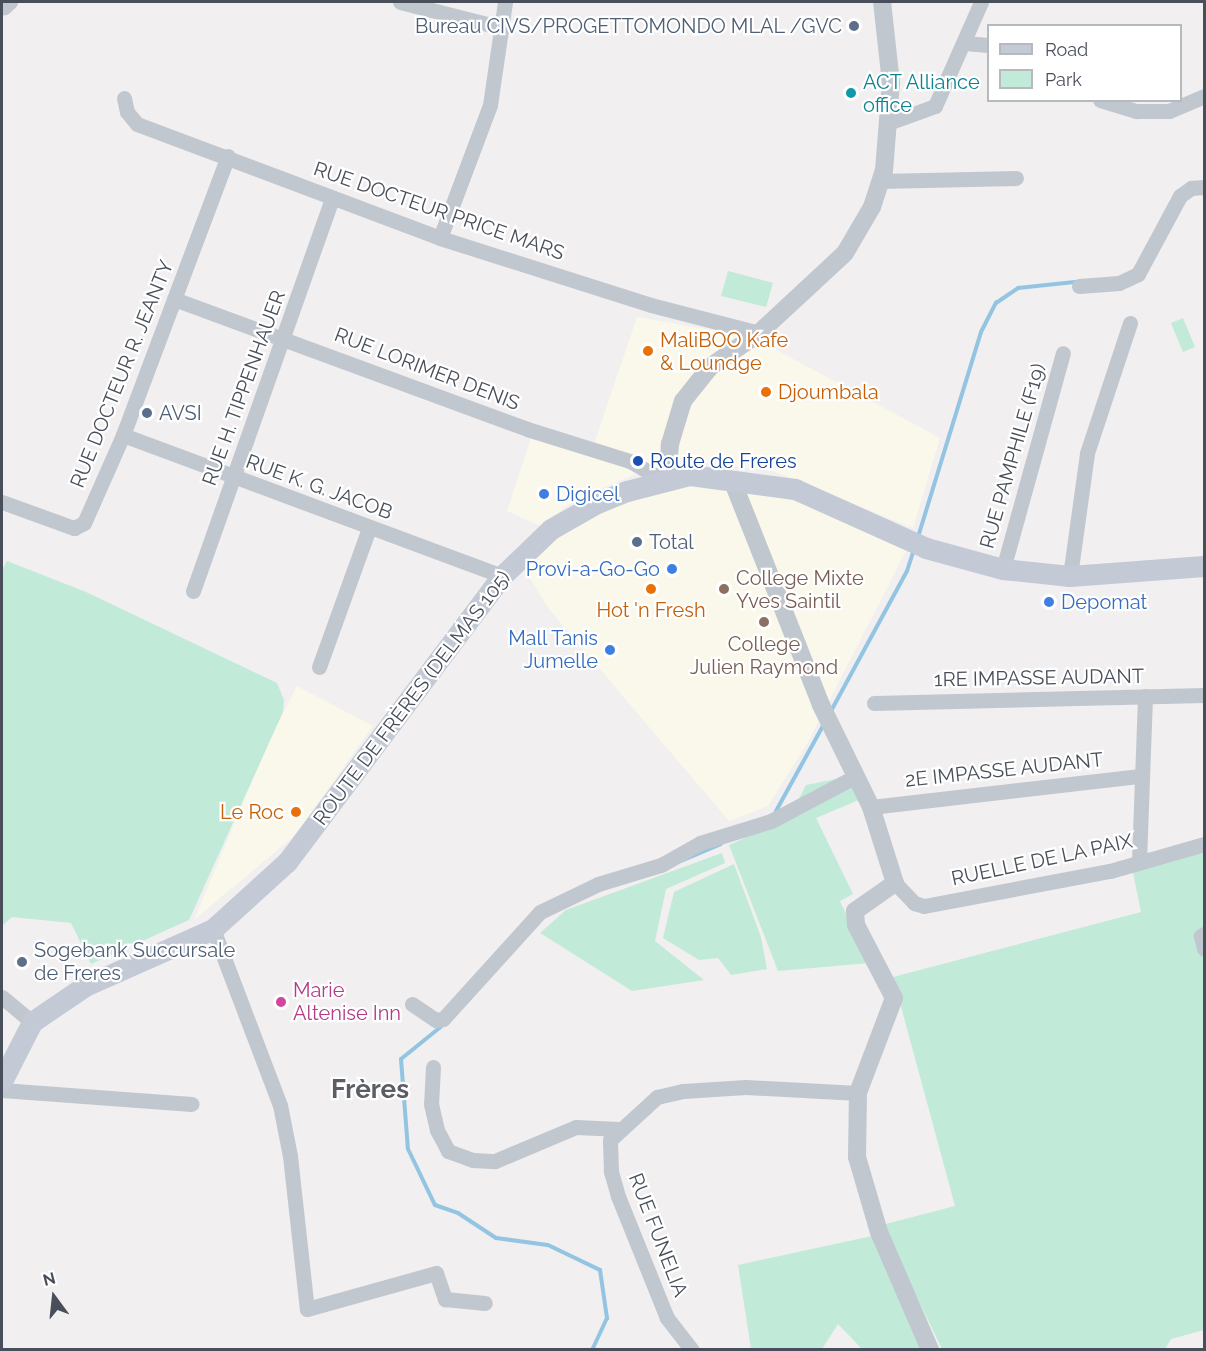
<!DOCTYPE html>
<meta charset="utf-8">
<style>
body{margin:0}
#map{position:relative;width:1206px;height:1351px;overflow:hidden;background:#f1efef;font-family:Raleway,sans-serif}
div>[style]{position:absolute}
.commercial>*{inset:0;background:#faf8ea}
.green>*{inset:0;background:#c2ead8}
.stream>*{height:4px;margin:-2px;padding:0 2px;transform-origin:2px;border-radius:2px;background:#93c5e2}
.minor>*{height:15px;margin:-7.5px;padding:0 7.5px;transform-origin:7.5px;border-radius:7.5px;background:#c1c7cf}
.tertiary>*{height:18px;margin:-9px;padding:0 9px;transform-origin:9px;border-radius:9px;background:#c1c7cf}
.secondary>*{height:21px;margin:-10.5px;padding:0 10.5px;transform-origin:10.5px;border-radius:10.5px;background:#c3c9d5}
.dots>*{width:16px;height:16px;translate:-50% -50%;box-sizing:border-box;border:3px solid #fff;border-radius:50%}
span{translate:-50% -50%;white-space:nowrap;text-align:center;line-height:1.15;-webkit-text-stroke:4.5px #fff;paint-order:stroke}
.service-label{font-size:20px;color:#4e5e75}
.right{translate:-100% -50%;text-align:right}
.left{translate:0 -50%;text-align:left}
.culture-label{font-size:20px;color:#0d838f}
.street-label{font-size:20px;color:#494f5a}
.food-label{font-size:20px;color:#c56008}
.transit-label{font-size:20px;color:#164399}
.shop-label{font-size:20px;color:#366cbe}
.education-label{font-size:20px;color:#785e54}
.hotel-label{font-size:20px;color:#b23c85}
.district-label{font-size:26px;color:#5c5e63;font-weight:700}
.frame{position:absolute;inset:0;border:3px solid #494f5a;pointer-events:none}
.legend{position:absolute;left:987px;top:24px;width:195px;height:78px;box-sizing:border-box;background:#fff;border:2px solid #b6b9bd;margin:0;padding:8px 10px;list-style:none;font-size:18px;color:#494f5a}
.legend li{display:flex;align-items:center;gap:12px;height:30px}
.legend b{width:30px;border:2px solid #b6b9bd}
.north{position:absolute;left:24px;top:1267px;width:60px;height:60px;-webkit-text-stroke:4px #fff;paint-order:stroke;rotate:345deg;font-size:16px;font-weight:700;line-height:24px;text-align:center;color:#494f5a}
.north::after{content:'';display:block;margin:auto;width:21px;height:27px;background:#494f5a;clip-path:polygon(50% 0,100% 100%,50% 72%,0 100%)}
</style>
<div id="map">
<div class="commercial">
<i style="clip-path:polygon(637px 317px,752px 337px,940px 438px,913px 528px,773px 471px,684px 460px,633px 475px,575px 500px,540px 526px,507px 511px,535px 426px,594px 444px)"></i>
<i style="clip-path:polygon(668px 482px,765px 492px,844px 518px,907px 549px,808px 742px,768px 806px,729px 821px,548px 608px,521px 564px,572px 525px)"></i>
<i style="clip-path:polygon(297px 686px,373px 726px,294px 836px,194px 920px,271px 736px)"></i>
</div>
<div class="green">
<i style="clip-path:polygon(728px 271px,773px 283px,766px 307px,721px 296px)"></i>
<i style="clip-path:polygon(1183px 318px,1195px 347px,1183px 352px,1171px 323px)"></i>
<i style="clip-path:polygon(7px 561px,86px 592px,277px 683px,284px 700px,283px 712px,189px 920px,91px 964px,71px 923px,12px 917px,2px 926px,2px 570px)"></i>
<i style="clip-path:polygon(851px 776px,861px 799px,816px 818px,853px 894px,840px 901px,869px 963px,778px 971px,729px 845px,772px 826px,795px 806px,806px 785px)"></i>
<i style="clip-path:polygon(1204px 851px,1204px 1330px,1171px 1339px,1165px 1349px,942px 1349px,882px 1225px,955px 1206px,893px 977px,1141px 912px,1132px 868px)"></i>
<i style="clip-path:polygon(722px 853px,725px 863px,666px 889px,655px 941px,704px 980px,632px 991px,540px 933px,566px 910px)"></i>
<i style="clip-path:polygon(734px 864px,761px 937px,767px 969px,731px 975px,718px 958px,699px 960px,663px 938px,674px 892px)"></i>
<i style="clip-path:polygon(872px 1236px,923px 1349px,862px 1349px,838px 1324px,822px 1349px,751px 1349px,738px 1265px)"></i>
</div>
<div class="stream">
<i style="left:918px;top:537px;width:214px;rotate:-72.9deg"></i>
<i style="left:981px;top:332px;width:33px;rotate:-63deg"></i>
<i style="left:996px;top:303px;width:27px;rotate:-34deg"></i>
<i style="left:1018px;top:288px;width:57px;rotate:-6deg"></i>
<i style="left:831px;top:711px;width:159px;rotate:-61.5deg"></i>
<i style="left:907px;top:571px;width:22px;rotate:-72deg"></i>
<i style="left:776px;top:811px;width:97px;rotate:-61.1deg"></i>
<i style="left:681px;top:861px;width:43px;rotate:-23deg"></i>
<i style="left:443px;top:1025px;width:54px;rotate:141deg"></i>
<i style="left:401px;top:1059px;width:90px;rotate:85.6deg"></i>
<i style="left:408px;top:1149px;width:62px;rotate:64.3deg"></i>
<i style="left:435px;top:1205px;width:24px;rotate:19deg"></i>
<i style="left:458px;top:1213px;width:45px;rotate:33.3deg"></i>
<i style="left:496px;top:1238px;width:52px;rotate:7.7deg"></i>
<i style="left:548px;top:1245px;width:58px;rotate:25.7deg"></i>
<i style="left:600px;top:1270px;width:49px;rotate:81.7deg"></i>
<i style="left:607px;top:1318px;width:35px;rotate:115deg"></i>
</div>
<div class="minor">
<i style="left:400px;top:2px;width:106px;rotate:14.2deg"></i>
<i style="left:2px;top:4px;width:4px;rotate:56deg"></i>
<i style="left:4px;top:7px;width:8px;rotate:-40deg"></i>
<i style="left:964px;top:43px;width:24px;rotate:5deg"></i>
<i style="left:124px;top:98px;width:14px;rotate:78deg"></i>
<i style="left:127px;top:112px;width:16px;rotate:50deg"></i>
<i style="left:137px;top:124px;width:324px;rotate:20.6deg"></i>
<i style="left:440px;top:238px;width:221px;rotate:17.6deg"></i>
<i style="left:651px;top:305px;width:112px;rotate:14.5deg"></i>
<i style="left:1100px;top:100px;width:38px;rotate:17deg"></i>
<i style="left:1136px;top:111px;width:33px"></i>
<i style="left:1169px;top:111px;width:38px;rotate:-23deg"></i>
<i style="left:888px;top:123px;width:50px;rotate:-19.9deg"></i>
<i style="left:935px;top:106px;width:114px;rotate:-66.1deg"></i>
<i style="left:880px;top:181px;width:136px;rotate:-1.3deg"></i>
<i style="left:440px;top:238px;width:142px;rotate:-69.4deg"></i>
<i style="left:490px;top:105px;width:104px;rotate:-81.7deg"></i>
<i style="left:1079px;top:286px;width:40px;rotate:-4.3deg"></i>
<i style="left:1119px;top:283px;width:21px;rotate:-25deg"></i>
<i style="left:1138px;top:274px;width:89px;rotate:-61.7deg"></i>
<i style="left:1180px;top:196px;width:14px;rotate:-36deg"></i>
<i style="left:1191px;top:188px;width:13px;rotate:-4deg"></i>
<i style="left:174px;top:299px;width:376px;rotate:20.2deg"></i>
<i style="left:527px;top:429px;width:108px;rotate:17.3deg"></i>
<i style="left:630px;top:461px;width:38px;rotate:30deg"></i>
<i style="left:123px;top:435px;width:404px;rotate:20.4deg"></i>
<i style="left:2px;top:502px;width:77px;rotate:19.9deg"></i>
<i style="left:74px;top:528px;width:11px;rotate:-27deg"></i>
<i style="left:84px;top:523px;width:96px;rotate:-66.1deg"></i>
<i style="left:123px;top:435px;width:298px;rotate:-69.4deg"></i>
<i style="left:1003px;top:569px;width:224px;rotate:-74.5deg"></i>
<i style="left:1070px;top:576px;width:124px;rotate:-82.1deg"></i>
<i style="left:1087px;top:453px;width:137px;rotate:-71.7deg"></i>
<i style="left:193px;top:591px;width:417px;rotate:-70.5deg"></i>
<i style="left:319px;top:667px;width:148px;rotate:-70.2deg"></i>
<i style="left:874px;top:703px;width:330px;rotate:-1.4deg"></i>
<i style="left:871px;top:807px;width:271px;rotate:-6.6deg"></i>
<i style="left:1139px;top:861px;width:165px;rotate:-87.9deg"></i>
<i style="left:895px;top:883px;width:28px;rotate:46deg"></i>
<i style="left:914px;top:903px;width:10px;rotate:17deg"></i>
<i style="left:924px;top:906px;width:189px;rotate:-10.7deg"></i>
<i style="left:1110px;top:871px;width:98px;rotate:-16deg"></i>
<i style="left:213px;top:929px;width:188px;rotate:69.2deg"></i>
<i style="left:280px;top:1105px;width:52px;rotate:78.9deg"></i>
<i style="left:290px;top:1156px;width:154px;rotate:83.7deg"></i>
<i style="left:307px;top:1309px;width:134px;rotate:-15.6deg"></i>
<i style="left:436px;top:1273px;width:28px;rotate:71deg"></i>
<i style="left:445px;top:1299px;width:40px;rotate:5.7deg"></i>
<i style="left:1204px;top:934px;width:4px;rotate:146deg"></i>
<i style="left:1201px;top:936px;width:13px;rotate:77deg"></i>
<i style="left:2px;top:997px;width:39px;rotate:40deg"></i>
<i style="left:412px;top:1004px;width:29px;rotate:34deg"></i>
<i style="left:436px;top:1020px;width:7px;rotate:-8deg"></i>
<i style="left:443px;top:1019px;width:144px;rotate:-47.8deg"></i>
<i style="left:540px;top:912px;width:64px;rotate:-25.8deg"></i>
<i style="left:598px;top:884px;width:66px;rotate:-16.8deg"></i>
<i style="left:661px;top:865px;width:45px;rotate:-29.4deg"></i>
<i style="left:700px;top:843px;width:74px;rotate:-17.2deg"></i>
<i style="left:771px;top:821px;width:96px;rotate:-27.9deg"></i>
<i style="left:433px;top:1067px;width:37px;rotate:93deg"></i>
<i style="left:431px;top:1104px;width:27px;rotate:77deg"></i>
<i style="left:437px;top:1130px;width:24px;rotate:62deg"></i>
<i style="left:448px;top:1151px;width:27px;rotate:20deg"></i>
<i style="left:473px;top:1160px;width:22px;rotate:3deg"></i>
<i style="left:495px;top:1161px;width:88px;rotate:-22.8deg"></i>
<i style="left:576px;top:1127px;width:43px;rotate:2.7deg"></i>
<i style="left:2px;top:1090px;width:190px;rotate:4.2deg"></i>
<i style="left:692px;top:1350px;width:41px;rotate:-128deg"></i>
<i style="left:667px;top:1318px;width:131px;rotate:-111.9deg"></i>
<i style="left:618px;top:1196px;width:26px;rotate:-106deg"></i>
<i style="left:611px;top:1171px;width:31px;rotate:-92deg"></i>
<i style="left:610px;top:1140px;width:64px;rotate:-42.5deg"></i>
<i style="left:657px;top:1097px;width:27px;rotate:-13deg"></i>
<i style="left:683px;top:1091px;width:63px;rotate:-3.6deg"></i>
<i style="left:746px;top:1087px;width:112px;rotate:3.1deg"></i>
</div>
<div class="tertiary">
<i style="left:668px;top:479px;width:35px;rotate:-87deg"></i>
<i style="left:670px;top:444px;width:45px;rotate:-73.2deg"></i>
<i style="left:683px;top:401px;width:43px;rotate:-51.5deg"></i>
<i style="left:710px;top:367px;width:60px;rotate:-34.8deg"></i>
<i style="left:759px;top:333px;width:117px;rotate:-42.9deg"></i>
<i style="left:845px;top:253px;width:53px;rotate:-59.6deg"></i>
<i style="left:872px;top:207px;width:38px;rotate:-72deg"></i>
<i style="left:884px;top:171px;width:88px;rotate:-85.5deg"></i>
<i style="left:891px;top:83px;width:81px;rotate:-96.3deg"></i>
<i style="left:732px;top:480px;width:242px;rotate:68.4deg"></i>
<i style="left:821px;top:705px;width:114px;rotate:63.9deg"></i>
<i style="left:871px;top:807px;width:80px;rotate:72.5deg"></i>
<i style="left:895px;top:883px;width:49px;rotate:145deg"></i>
<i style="left:855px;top:911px;width:14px;rotate:86deg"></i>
<i style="left:856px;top:925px;width:82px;rotate:62.5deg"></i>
<i style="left:894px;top:998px;width:102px;rotate:110.8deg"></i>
<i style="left:858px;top:1093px;width:64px;rotate:90.9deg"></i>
<i style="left:857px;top:1157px;width:78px;rotate:73.7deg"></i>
<i style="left:879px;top:1232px;width:129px;rotate:66.6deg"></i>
</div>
<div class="secondary">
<i style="left:2px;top:1081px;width:66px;rotate:-63deg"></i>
<i style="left:32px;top:1022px;width:64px;rotate:-34.2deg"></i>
<i style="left:85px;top:986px;width:140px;rotate:-24deg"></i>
<i style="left:213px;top:929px;width:100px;rotate:-42.2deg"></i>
<i style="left:287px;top:862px;width:358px;rotate:-53.1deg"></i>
<i style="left:502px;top:576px;width:68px;rotate:-43.8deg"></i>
<i style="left:551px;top:529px;width:53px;rotate:-29.5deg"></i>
<i style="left:597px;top:503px;width:32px;rotate:-22deg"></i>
<i style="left:627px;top:491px;width:65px;rotate:-14.3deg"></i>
<i style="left:690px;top:475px;width:106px;rotate:7.6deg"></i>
<i style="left:795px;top:489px;width:144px;rotate:24.2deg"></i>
<i style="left:926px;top:548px;width:80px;rotate:15.3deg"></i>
<i style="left:1003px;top:569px;width:67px;rotate:6deg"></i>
<i style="left:1070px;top:576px;width:134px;rotate:-4.3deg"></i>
</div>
<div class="dots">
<i style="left:854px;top:26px;background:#5c6f8a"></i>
<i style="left:851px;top:93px;background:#0f9aa8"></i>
<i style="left:648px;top:351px;background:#e8710a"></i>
<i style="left:766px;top:392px;background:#e8710a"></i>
<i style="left:147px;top:413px;background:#5c6f8a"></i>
<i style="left:638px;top:461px;background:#1a4fb4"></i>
<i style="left:544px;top:494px;background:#3f7fe0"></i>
<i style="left:637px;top:542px;background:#5c6f8a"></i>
<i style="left:672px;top:569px;background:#3f7fe0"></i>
<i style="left:651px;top:589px;background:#e8710a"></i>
<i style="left:724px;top:589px;background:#8d6e63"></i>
<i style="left:1049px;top:602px;background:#3f7fe0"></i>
<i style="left:764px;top:622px;background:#8d6e63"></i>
<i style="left:610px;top:650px;background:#3f7fe0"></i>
<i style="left:296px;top:812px;background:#e8710a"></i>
<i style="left:22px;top:962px;background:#5c6f8a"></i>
<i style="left:281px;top:1002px;background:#d1479c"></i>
</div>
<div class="service-label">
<span class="right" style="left:842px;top:26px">Bureau CIVS/PROGETTOMONDO MLAL /GVC</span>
<span class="left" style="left:159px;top:413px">AVSI</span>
<span class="left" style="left:649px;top:542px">Total</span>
<span class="left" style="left:34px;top:962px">Sogebank Succursale<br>de Freres</span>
</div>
<div class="culture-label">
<span class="left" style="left:863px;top:94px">ACT Alliance<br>office</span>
</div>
<div class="street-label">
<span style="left:439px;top:211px;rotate:19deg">RUE DOCTEUR PRICE MARS</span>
<span style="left:427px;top:369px;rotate:21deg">RUE LORIMER DENIS</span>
<span style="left:122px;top:374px;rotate:-68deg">RUE DOCTEUR R. JEANTY</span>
<span style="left:244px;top:388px;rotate:-70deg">RUE H. TIPPENHAUER</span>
<span style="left:1013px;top:456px;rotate:-74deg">RUE PAMPHILE (F19)</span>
<span style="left:319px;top:487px;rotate:20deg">RUE K. G. JACOB</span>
<span style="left:1039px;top:678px;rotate:-1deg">1RE IMPASSE AUDANT</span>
<span style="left:412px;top:698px;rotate:-53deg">ROUTE DE FRÈRES (DELMAS 105)</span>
<span style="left:1004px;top:770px;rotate:-6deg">2E IMPASSE AUDANT</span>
<span style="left:1042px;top:860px;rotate:-12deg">RUELLE DE LA PAIX</span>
<span style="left:658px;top:1235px;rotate:69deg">RUE FUNELIA</span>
</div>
<div class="food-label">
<span class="left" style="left:660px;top:352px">MaliBOO Kafe<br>&amp; Loundge</span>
<span class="left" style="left:778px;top:392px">Djoumbala</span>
<span style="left:651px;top:610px">Hot 'n Fresh</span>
<span class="right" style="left:284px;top:812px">Le Roc</span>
</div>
<div class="transit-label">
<span class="left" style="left:650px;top:461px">Route de Freres</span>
</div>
<div class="shop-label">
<span class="left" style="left:556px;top:494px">Digicel</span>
<span class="right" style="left:660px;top:569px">Provi-a-Go-Go</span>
<span class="left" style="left:1061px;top:602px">Depomat</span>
<span class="right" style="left:598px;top:650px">Mall Tanis<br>Jumelle</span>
</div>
<div class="education-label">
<span class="left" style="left:736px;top:590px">College Mixte<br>Yves Saintil</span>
<span style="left:764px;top:656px">College<br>Julien Raymond</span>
</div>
<div class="hotel-label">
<span class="left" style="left:293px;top:1002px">Marie<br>Altenise Inn</span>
</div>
<div class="district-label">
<span style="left:370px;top:1090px">Frères</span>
</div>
<div class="frame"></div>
<ul class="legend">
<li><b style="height:8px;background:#c3c9d5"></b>Road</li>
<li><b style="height:16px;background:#c2ead8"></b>Park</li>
</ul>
<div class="north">N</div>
</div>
